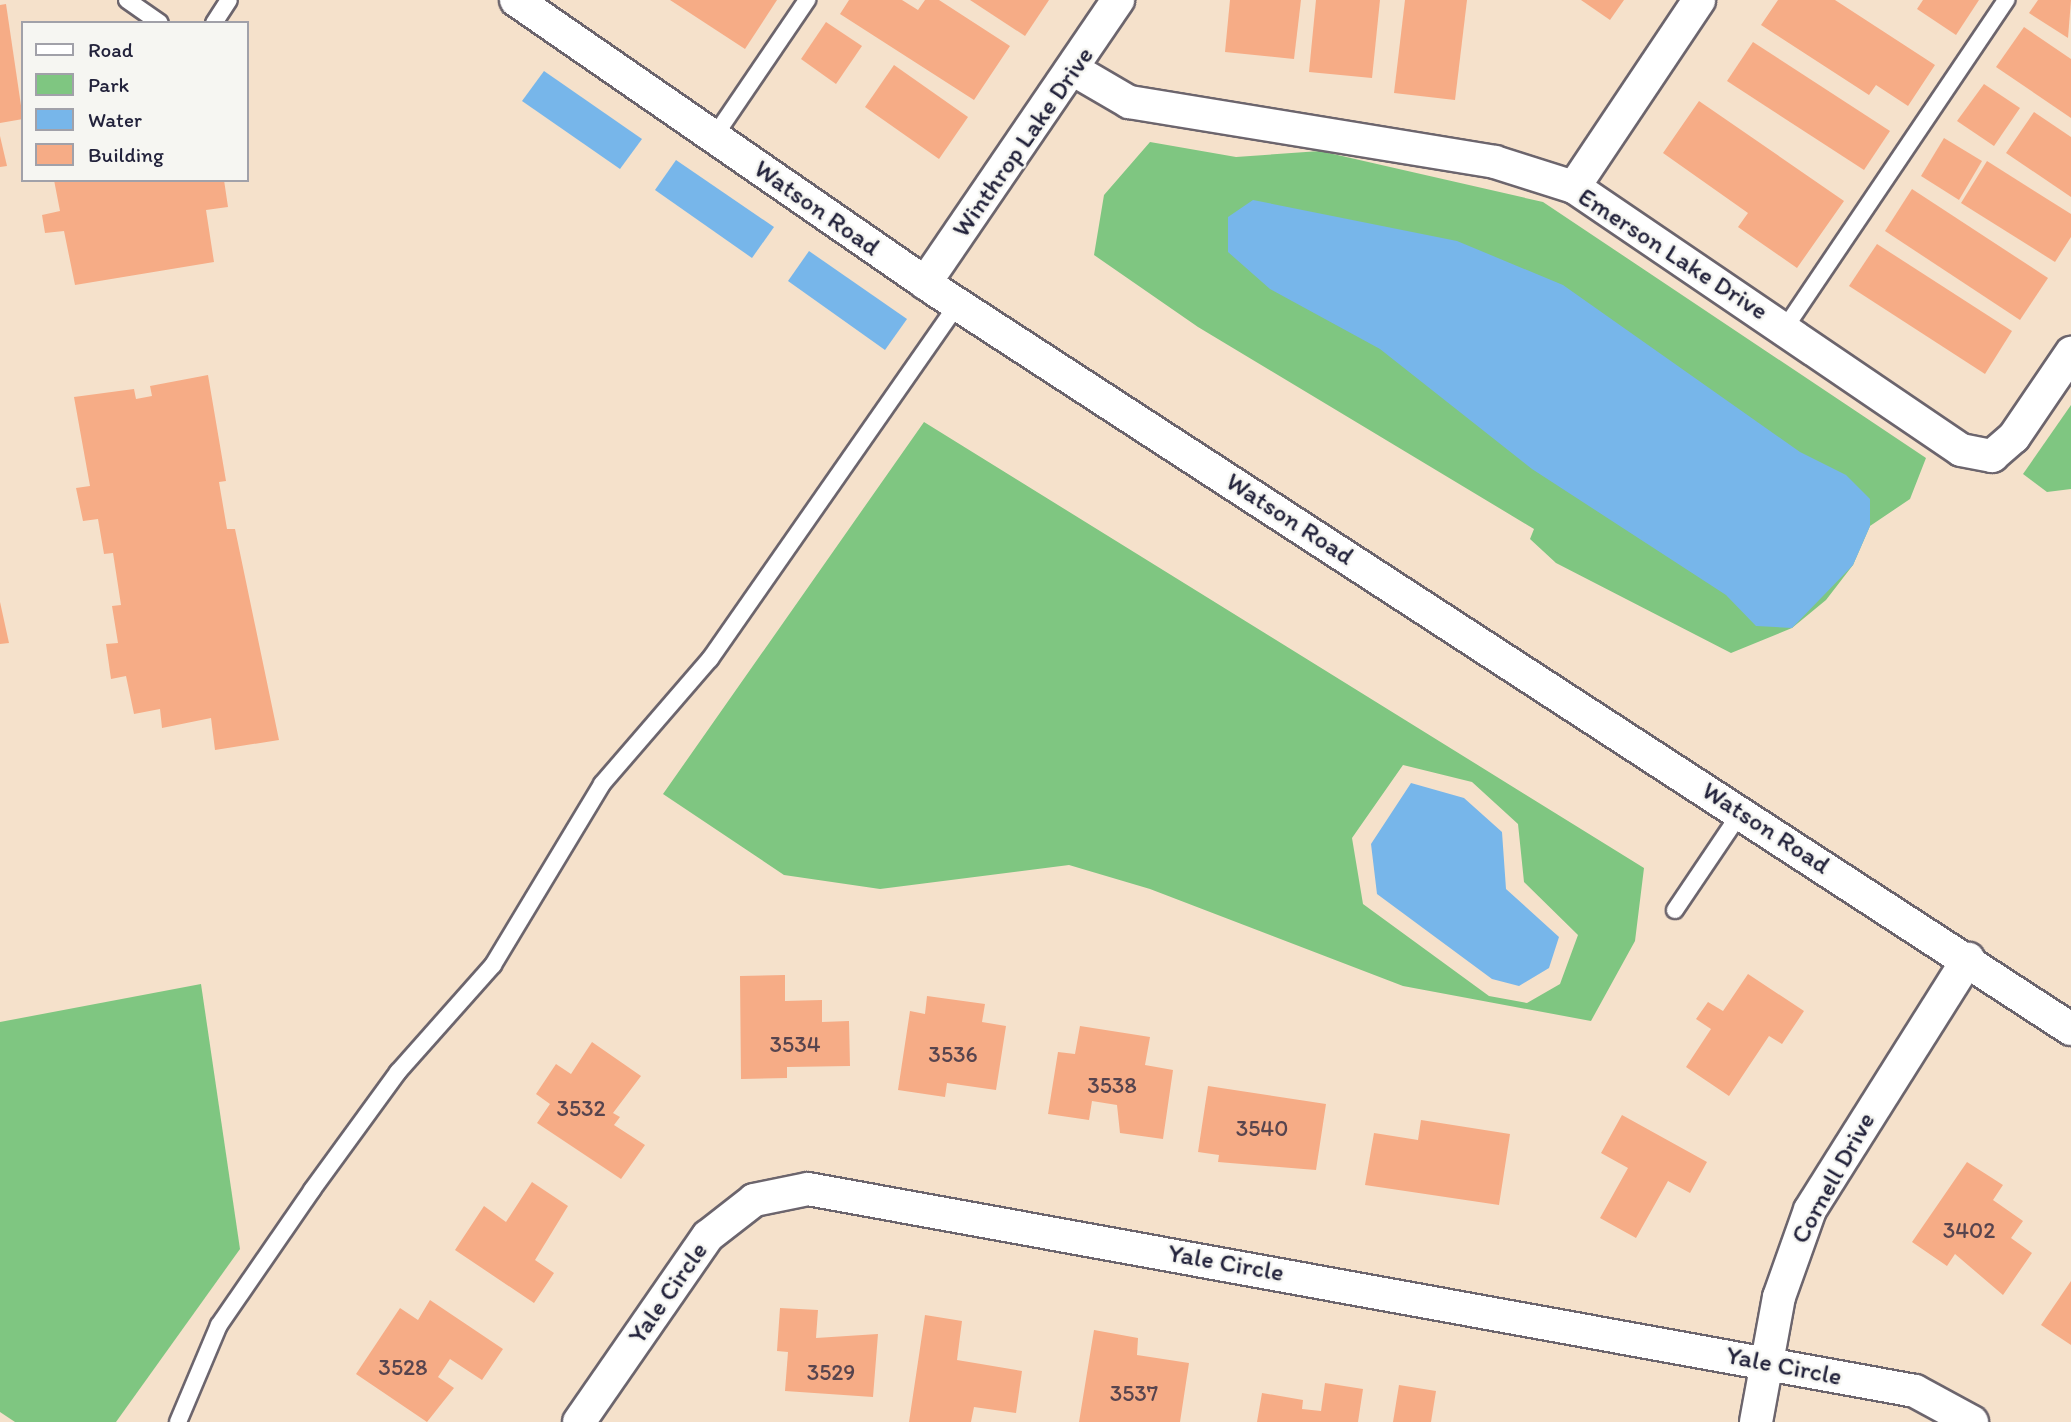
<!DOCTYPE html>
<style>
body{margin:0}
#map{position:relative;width:2071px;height:1422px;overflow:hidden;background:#f5e1cb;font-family:Itim,sans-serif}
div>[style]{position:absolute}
.green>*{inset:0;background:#7fc681}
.water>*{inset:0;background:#77b6ea}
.building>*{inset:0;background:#f6ac86}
.roads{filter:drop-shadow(2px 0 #6c656d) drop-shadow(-2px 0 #6c656d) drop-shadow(0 2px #6c656d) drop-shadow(0 -2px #6c656d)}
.lane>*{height:16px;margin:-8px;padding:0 8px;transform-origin:8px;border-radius:8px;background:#fff}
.street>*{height:32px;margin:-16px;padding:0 16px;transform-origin:16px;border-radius:16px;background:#fff}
span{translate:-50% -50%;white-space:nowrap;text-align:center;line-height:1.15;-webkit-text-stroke:5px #f6f6f2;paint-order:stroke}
.number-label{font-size:23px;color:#57444e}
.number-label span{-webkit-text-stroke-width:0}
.street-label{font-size:26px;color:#22223b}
.legend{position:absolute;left:21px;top:21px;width:228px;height:161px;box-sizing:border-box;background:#f6f6f2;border:2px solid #a1a1a9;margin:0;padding:9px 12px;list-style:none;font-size:21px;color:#22223b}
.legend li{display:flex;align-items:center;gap:14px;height:35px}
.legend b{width:35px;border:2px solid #a1a1a9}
</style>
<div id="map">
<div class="green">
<i style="clip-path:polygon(1150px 142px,1236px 157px,1320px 151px,1543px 202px,1926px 458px,1910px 499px,1870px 526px,1853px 565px,1826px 600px,1792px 628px,1731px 653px,1556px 563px,1530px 539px,1534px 529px,1198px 327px,1094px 255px,1104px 195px)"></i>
<i style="clip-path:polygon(2071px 405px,2071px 489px,2047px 492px,2023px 474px)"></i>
<i style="clip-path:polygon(evenodd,924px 422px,1644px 868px,1635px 941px,1591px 1021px,1403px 986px,1150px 889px,1069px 865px,880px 889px,784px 875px,663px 794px,924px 422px,1403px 765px,1472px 782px,1518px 824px,1524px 882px,1578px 935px,1560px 984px,1527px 1003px,1489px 996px,1363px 904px,1352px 838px,1403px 765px)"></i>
<i style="clip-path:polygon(201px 984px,240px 1249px,116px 1422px,15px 1422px,0 1412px,0 1022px)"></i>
</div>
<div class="water">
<i style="clip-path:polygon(544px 71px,642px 139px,620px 169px,522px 101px)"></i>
<i style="clip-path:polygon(676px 160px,774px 227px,752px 258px,655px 190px)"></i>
<i style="clip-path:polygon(1253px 200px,1457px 241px,1563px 285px,1800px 452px,1846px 475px,1870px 499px,1870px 526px,1853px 565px,1792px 628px,1756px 626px,1726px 595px,1532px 469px,1380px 349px,1270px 289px,1228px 252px,1228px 217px)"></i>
<i style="clip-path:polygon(809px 251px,907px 319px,885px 350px,788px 281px)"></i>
<i style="clip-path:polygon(1411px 783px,1464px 798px,1502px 832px,1506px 889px,1559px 937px,1549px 968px,1519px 986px,1492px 979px,1377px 894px,1371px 844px)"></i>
</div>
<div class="building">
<i style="clip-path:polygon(670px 0,777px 0,745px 49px)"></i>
<i style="clip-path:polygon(849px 0,902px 0,918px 10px,925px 0,939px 0,1010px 46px,974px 100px,840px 14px)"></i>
<i style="clip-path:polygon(970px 0,1049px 0,1025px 36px)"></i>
<i style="clip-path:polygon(1230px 0,1301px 0,1294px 59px,1225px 52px)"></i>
<i style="clip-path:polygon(1316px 0,1380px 0,1372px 78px,1309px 72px)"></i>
<i style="clip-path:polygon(1405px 0,1467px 0,1455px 100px,1394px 93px)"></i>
<i style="clip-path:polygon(1581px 0,1624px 0,1610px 20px)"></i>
<i style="clip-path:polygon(1778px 0,1835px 0,1935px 65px,1908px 106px,1876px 85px,1869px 95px,1761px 25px)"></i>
<i style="clip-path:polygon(1923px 0,1979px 0,1956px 35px,1917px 9px)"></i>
<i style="clip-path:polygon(2038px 0,2071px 0,2068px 38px,2029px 13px)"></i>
<i style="clip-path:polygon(6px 4px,23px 119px,0 123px,0 5px)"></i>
<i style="clip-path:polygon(826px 22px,862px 46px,836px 84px,801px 59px)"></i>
<i style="clip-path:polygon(2024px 27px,2071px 59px,2071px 118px,1996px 67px)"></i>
<i style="clip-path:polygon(1753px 42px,1890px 131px,1864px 170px,1727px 81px)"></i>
<i style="clip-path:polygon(894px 65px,968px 117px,939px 159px,865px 107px)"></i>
<i style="clip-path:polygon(1984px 84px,2020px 108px,1994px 146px,1957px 121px)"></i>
<i style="clip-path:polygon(1699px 101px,1844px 201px,1797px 268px,1738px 227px,1748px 213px,1663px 153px)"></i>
<i style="clip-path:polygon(2034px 112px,2071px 137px,2071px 197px,2006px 153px)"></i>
<i style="clip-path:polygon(0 136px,7px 166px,0 167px)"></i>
<i style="clip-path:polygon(1944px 138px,1982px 161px,1959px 200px,1921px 176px)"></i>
<i style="clip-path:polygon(1987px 161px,2071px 214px,2071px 237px,2055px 262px,1961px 203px)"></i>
<i style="clip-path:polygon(54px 180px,224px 180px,228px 207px,206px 210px,214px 262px,75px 285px,64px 231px,45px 233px,42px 215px,60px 211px)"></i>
<i style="clip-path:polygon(1912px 189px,2048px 278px,2020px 320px,1885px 231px)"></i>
<i style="clip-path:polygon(1877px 244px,2012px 331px,1985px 374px,1849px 286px)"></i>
<i style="clip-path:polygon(208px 375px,226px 481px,219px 482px,227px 529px,235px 529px,279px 740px,215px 750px,211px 718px,162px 728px,160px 709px,134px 714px,126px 676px,111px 679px,106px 644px,118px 643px,112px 606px,121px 605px,113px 553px,104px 554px,98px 519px,83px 521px,76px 488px,90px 486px,74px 397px,134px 389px,136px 399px,152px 396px,150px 386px)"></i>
<i style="clip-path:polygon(0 602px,9px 643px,0 644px)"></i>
<i style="clip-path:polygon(1748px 974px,1804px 1011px,1782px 1044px,1769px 1036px,1729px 1096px,1686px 1067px,1711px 1029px,1696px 1019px,1708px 1002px,1723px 1011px)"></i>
<i style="clip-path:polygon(785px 975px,785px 1001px,822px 1000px,822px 1022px,849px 1021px,850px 1066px,787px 1067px,787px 1078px,741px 1079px,740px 976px)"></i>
<i style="clip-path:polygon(927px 996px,985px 1004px,982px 1022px,1006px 1026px,996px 1090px,947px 1083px,945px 1097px,898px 1090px,910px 1011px,925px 1014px)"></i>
<i style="clip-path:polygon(1080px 1026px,1150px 1037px,1145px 1065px,1173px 1070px,1163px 1139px,1120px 1133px,1117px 1105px,1092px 1101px,1089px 1120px,1048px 1114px,1058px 1052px,1075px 1054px)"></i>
<i style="clip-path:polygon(592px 1042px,641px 1076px,613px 1113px,620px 1117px,614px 1125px,645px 1145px,621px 1179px,537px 1123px,550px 1104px,536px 1094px,556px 1064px,571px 1074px)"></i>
<i style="clip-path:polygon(1208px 1086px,1326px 1104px,1316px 1170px,1218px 1162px,1219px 1155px,1198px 1152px)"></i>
<i style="clip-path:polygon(1622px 1115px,1707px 1162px,1690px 1193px,1668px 1181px,1636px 1238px,1600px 1218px,1628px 1168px,1601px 1153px)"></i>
<i style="clip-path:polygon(1421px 1120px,1510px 1134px,1499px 1205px,1365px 1185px,1374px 1133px,1418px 1140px)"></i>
<i style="clip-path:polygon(1967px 1162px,2003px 1185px,1993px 1200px,2023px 1221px,2011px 1238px,2032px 1253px,2003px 1295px,1955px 1254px,1947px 1266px,1912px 1242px)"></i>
<i style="clip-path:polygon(532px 1182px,568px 1206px,535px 1260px,554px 1273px,534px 1303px,455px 1250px,484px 1206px,506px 1222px)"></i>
<i style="clip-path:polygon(2071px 1281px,2071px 1345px,2041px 1325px)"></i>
<i style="clip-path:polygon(430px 1300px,503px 1349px,482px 1380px,450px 1359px,438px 1377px,454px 1388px,427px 1422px,356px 1374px,400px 1308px,418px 1320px)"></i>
<i style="clip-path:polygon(780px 1308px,818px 1310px,816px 1338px,878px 1334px,873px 1397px,785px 1391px,788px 1352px,777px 1351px)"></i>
<i style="clip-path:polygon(925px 1315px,962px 1321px,957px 1360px,1022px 1371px,1016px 1413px,974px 1407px,971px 1422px,909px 1422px)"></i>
<i style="clip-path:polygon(1094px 1330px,1138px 1338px,1137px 1355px,1189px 1363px,1180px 1422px,1079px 1422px)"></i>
<i style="clip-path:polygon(1325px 1383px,1363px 1389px,1358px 1422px,1257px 1422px,1262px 1393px,1303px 1400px,1302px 1409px,1321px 1411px)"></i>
<i style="clip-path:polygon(1399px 1385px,1436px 1391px,1431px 1422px,1393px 1422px)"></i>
</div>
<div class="roads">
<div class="lane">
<i style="left:127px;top:0;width:40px;rotate:34.9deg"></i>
<i style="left:214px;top:23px;width:27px;rotate:-57deg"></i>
<i style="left:714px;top:137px;width:166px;rotate:-55.8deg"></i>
<i style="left:1785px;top:328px;width:396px;rotate:-56deg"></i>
<i style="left:1675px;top:910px;width:118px;rotate:-56deg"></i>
<i style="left:178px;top:1422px;width:105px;rotate:-67.1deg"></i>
<i style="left:219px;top:1325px;width:164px;rotate:-55.4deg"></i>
<i style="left:312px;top:1190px;width:146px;rotate:-53.9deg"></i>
<i style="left:398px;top:1072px;width:143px;rotate:-48.4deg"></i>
<i style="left:493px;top:965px;width:211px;rotate:-58.9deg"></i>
<i style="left:602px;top:784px;width:165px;rotate:-49.2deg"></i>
<i style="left:710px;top:659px;width:433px;rotate:-55.1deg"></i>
</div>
<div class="street">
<i style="left:516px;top:0;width:512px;rotate:34.65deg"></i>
<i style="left:937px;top:291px;width:1353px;rotate:33.06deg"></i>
<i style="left:1074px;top:70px;width:64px;rotate:30.2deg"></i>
<i style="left:1129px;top:102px;width:371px;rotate:9.3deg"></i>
<i style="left:1495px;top:162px;width:83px;rotate:17.6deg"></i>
<i style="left:1574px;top:187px;width:468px;rotate:34.2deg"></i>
<i style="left:1961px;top:450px;width:32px;rotate:11deg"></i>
<i style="left:1992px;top:456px;width:29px;rotate:-41deg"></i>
<i style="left:2014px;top:437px;width:102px;rotate:-55.8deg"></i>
<i style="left:1574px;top:187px;width:225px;rotate:-56.2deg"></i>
<i style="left:925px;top:283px;width:343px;rotate:-55.7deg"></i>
<i style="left:579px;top:1422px;width:226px;rotate:-55.3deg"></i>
<i style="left:708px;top:1236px;width:58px;rotate:-38deg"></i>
<i style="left:754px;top:1200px;width:55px;rotate:-11.5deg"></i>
<i style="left:808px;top:1189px;width:1125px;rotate:10.34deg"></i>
<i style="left:1915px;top:1391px;width:65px;rotate:28.5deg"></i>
<i style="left:1756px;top:1422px;width:127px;rotate:-79.6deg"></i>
<i style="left:1779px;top:1297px;width:92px;rotate:-70.4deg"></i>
<i style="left:1810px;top:1210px;width:297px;rotate:-57.8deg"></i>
</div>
</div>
<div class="number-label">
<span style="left:795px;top:1044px">3534</span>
<span style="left:953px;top:1054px">3536</span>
<span style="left:1112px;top:1085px">3538</span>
<span style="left:581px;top:1108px">3532</span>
<span style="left:1262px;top:1128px">3540</span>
<span style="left:1969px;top:1230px">3402</span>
<span style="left:403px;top:1367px">3528</span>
<span style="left:831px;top:1372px">3529</span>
<span style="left:1134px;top:1393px">3537</span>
</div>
<div class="street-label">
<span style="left:1023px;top:142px;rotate:-55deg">Winthrop Lake Drive</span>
<span style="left:817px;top:208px;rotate:35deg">Watson Road</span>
<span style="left:1673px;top:254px;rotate:33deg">Emerson Lake Drive</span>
<span style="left:1290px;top:519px;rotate:33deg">Watson Road</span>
<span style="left:1766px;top:828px;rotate:33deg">Watson Road</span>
<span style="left:1833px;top:1178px;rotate:-61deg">Cornell Drive</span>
<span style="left:1226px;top:1263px;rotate:10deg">Yale Circle</span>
<span style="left:668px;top:1293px;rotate:-55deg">Yale Circle</span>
<span style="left:1784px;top:1366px;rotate:11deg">Yale Circle</span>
</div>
<ul class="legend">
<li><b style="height:9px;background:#fff"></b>Road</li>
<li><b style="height:19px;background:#7fc681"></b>Park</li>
<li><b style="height:19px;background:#77b6ea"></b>Water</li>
<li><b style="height:19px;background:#f6ac86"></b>Building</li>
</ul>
</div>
